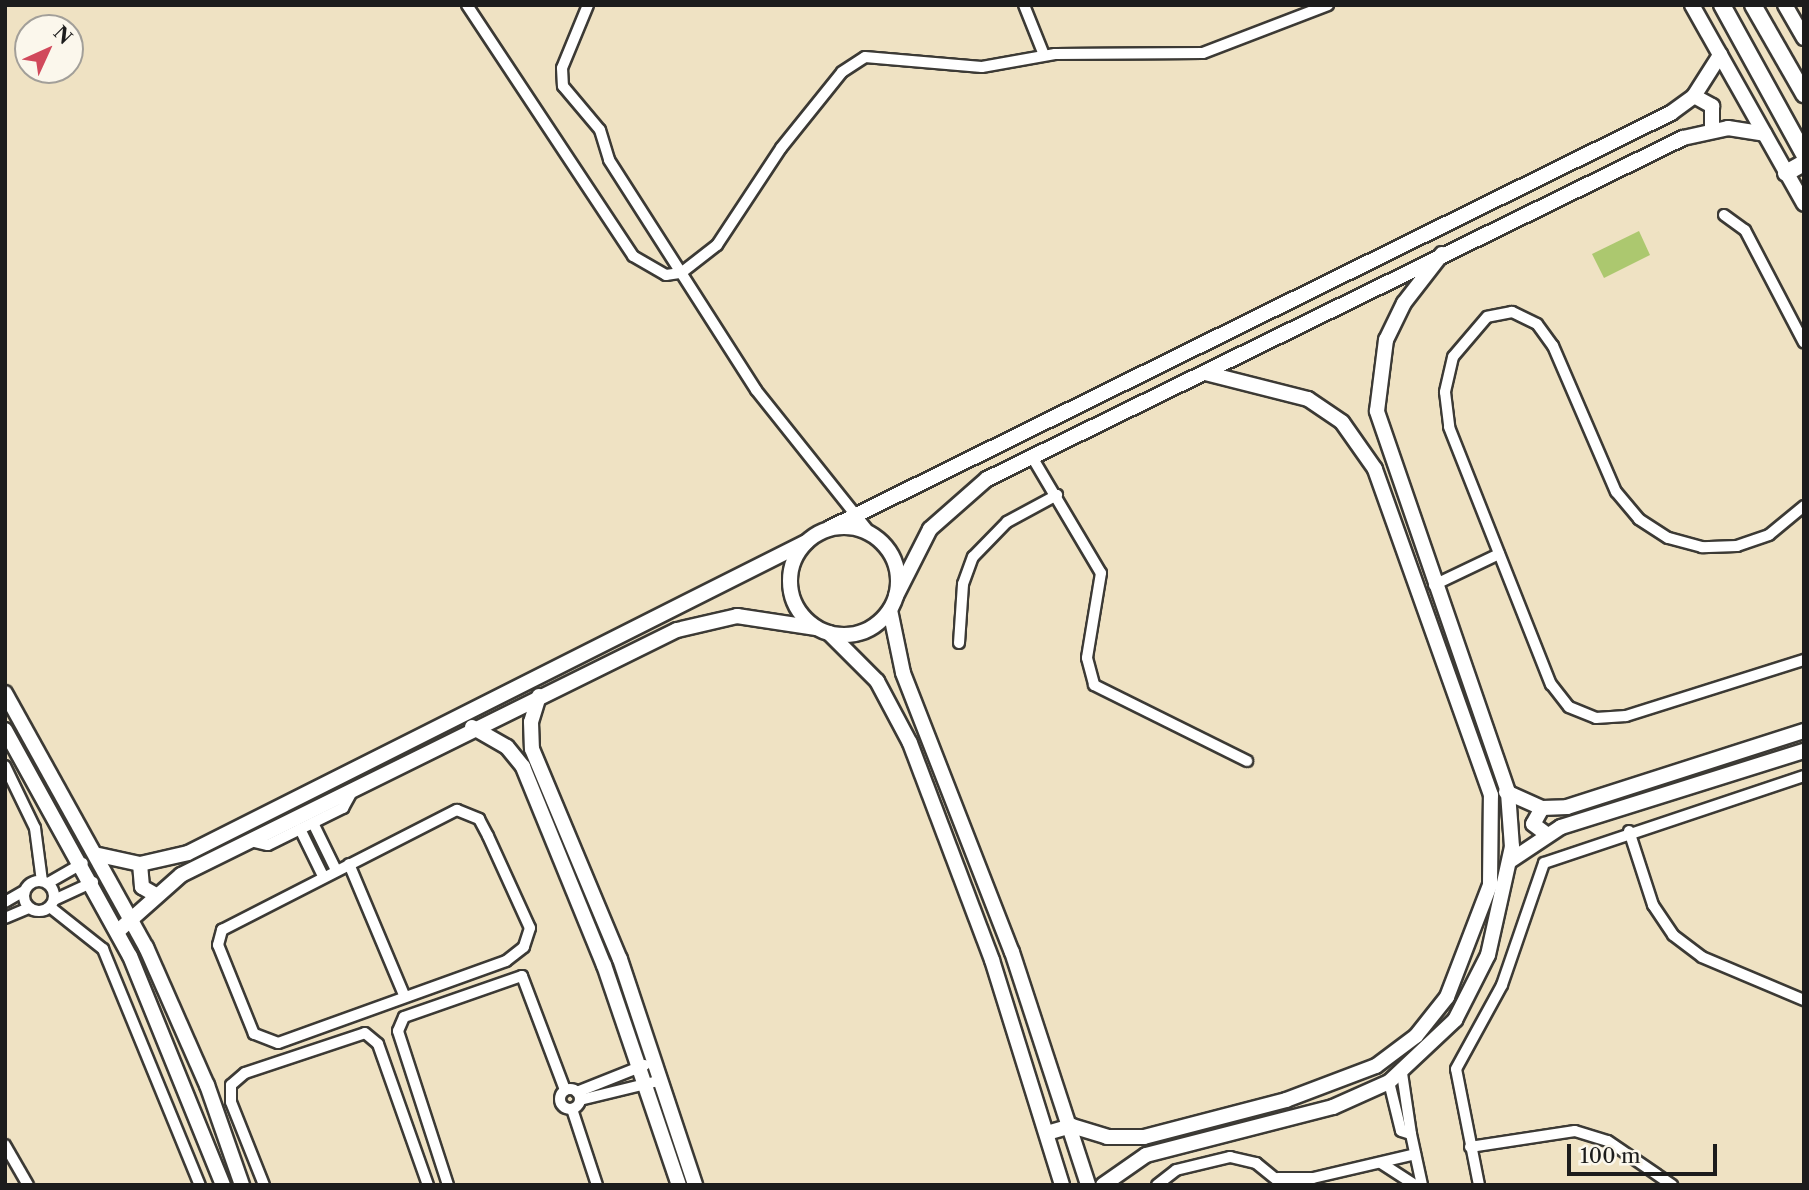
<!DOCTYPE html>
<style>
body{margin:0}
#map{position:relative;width:1809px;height:1190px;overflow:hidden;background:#efe2c3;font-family:"Libre Caslon Text",serif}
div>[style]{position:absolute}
.green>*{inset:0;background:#acc86f}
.roads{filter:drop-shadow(2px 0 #3c3a35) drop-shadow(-2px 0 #3c3a35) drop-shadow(0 2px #3c3a35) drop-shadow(0 -2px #3c3a35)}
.street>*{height:10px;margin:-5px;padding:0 5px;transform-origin:5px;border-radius:5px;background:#fff}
.street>.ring{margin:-5px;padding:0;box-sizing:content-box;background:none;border:10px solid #fff;border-radius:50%}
.secondary>*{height:14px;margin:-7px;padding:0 7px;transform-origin:7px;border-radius:7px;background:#fff}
.secondary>.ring{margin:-7px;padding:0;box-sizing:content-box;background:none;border:14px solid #fff;border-radius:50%}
.primary>*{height:16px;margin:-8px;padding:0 8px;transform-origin:8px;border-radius:8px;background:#fff}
span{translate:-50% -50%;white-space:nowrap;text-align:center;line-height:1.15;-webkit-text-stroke:5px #fbf7ec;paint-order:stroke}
.frame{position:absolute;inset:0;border:7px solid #1c1c1c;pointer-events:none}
.north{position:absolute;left:14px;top:14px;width:70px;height:70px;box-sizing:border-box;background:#fbf7ec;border:2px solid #a29f99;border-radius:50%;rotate:45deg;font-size:19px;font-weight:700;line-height:28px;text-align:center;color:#1c1c1c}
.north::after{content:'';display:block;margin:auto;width:24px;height:32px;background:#d1495b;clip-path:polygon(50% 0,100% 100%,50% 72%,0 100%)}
.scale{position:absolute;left:1567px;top:1144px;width:150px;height:32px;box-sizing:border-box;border:4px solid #1c1c1c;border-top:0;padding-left:9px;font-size:21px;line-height:24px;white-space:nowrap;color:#1c1c1c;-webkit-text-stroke:5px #fbf7ec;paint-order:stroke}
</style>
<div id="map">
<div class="green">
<i style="clip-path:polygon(1639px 231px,1650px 255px,1604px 278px,1592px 254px)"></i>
</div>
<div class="roads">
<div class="street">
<i style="left:467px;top:5px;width:301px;rotate:56.5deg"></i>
<i style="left:633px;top:256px;width:38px;rotate:30deg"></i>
<i style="left:666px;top:275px;width:15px;rotate:-8deg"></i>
<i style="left:681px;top:273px;width:46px;rotate:-37.9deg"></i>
<i style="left:717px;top:245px;width:116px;rotate:-56.6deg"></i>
<i style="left:781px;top:148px;width:97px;rotate:-51.2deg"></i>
<i style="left:842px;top:72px;width:27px;rotate:-33deg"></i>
<i style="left:865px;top:57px;width:117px;rotate:4.9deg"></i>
<i style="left:982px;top:67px;width:74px;rotate:-10.1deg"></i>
<i style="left:1055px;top:54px;width:148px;rotate:-0.4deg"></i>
<i style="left:1203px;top:53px;width:134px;rotate:-21deg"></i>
<i style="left:588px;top:5px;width:68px;rotate:112.4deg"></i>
<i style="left:562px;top:68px;width:18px;rotate:87deg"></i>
<i style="left:563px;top:86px;width:57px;rotate:49.9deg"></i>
<i style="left:600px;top:130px;width:31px;rotate:73deg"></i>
<i style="left:609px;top:160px;width:273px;rotate:57.4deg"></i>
<i style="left:756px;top:390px;width:184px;rotate:51.4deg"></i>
<i style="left:1024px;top:5px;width:54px;rotate:68.2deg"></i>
<i style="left:1724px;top:215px;width:26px;rotate:36deg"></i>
<i style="left:1745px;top:230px;width:127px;rotate:62.4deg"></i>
<i style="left:1032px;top:457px;width:135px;rotate:59.3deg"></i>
<i style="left:1101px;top:573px;width:86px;rotate:99.4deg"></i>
<i style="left:1087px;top:658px;width:28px;rotate:75deg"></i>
<i style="left:1094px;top:685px;width:171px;rotate:26.4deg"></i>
<i style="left:1804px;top:506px;width:45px;rotate:140.4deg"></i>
<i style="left:1769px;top:535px;width:34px;rotate:161deg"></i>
<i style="left:1737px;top:546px;width:35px;rotate:178deg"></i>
<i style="left:1702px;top:547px;width:35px;rotate:-165deg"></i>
<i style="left:1668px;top:538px;width:35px;rotate:-147deg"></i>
<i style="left:1639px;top:519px;width:35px;rotate:-130deg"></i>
<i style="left:1616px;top:492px;width:159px;rotate:-113.3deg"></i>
<i style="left:1553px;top:346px;width:27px;rotate:-126deg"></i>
<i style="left:1537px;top:324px;width:28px;rotate:-154deg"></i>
<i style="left:1512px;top:312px;width:25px;rotate:169deg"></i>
<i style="left:1487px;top:317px;width:52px;rotate:130.4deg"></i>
<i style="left:1453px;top:357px;width:36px;rotate:103deg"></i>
<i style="left:1445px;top:392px;width:35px;rotate:83deg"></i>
<i style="left:1449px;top:427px;width:277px;rotate:68.4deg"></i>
<i style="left:1551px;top:684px;width:29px;rotate:52deg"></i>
<i style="left:1569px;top:707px;width:29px;rotate:22deg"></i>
<i style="left:1596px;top:718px;width:30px;rotate:-4deg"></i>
<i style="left:1626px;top:716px;width:187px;rotate:-17.5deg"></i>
<i style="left:1434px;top:585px;width:72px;rotate:-25.5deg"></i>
<i style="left:959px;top:643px;width:59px;rotate:-86.1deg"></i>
<i style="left:963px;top:584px;width:29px;rotate:-70deg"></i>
<i style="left:973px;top:557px;width:49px;rotate:-45.8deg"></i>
<i style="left:1007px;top:522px;width:57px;rotate:-28.4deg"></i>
<i style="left:5px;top:766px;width:69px;rotate:64.2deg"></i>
<i style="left:35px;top:828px;width:53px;rotate:82.5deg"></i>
<i style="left:457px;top:810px;width:24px;rotate:22deg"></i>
<i style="left:479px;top:819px;width:19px;rotate:62deg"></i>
<i style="left:488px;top:836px;width:101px;rotate:65.5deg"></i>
<i style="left:530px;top:928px;width:20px;rotate:108deg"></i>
<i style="left:524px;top:947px;width:23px;rotate:142deg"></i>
<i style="left:506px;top:961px;width:242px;rotate:160.2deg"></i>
<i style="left:278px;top:1043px;width:26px;rotate:-159deg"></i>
<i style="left:254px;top:1034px;width:96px;rotate:-112deg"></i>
<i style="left:218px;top:945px;width:16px;rotate:-75deg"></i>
<i style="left:222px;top:930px;width:264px;rotate:-27.1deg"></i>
<i style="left:313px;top:823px;width:52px;rotate:63.9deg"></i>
<i style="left:300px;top:829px;width:52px;rotate:63.9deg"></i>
<i style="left:1629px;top:831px;width:78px;rotate:72deg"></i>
<i style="left:1653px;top:905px;width:36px;rotate:56deg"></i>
<i style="left:1673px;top:935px;width:36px;rotate:37deg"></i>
<i style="left:1702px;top:957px;width:111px;rotate:22.9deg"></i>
<i style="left:250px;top:841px;width:18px;rotate:13deg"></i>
<i style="left:268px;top:845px;width:84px;rotate:-26.3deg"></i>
<i style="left:343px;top:808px;width:21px;rotate:-61deg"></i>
<i style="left:349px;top:864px;width:144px;rotate:67.2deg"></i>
<i class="ring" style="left:24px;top:881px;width:20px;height:20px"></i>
<i style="left:48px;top:883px;width:40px;rotate:-29.7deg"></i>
<i style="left:54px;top:900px;width:43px;rotate:-24.8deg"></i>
<i style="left:5px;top:902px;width:22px;rotate:-30deg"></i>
<i style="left:50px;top:907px;width:68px;rotate:38.4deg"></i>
<i style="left:103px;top:949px;width:255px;rotate:67.7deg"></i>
<i style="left:5px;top:918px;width:26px;rotate:-23deg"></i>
<i style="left:1389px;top:1082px;width:50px;rotate:76.2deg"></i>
<i style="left:1401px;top:1131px;width:10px;rotate:17deg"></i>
<i style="left:1411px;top:1134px;width:62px;rotate:-98.4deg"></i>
<i class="ring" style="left:560px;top:1089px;width:10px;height:10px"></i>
<i style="left:577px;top:1092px;width:73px;rotate:-21.7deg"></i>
<i style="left:580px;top:1100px;width:84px;rotate:-13.7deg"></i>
<i style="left:572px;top:1109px;width:80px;rotate:71.8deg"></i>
<i style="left:1411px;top:1134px;width:52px;rotate:77.8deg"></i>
<i style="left:5px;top:1145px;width:46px;rotate:60.1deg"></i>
<i style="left:1470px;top:1147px;width:106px;rotate:-8.7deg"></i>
<i style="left:1575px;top:1131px;width:34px;rotate:17deg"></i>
<i style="left:1608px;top:1141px;width:78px;rotate:34.5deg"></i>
<i style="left:1381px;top:1163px;width:40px;rotate:32.9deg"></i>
<i style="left:1278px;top:1178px;width:35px"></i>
<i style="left:1313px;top:1178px;width:105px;rotate:-13.2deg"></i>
<i style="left:264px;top:1185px;width:89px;rotate:-111.7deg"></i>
<i style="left:231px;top:1102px;width:17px;rotate:-90deg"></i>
<i style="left:231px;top:1085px;width:18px;rotate:-41deg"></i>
<i style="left:245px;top:1073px;width:126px;rotate:-18.4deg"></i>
<i style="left:365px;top:1033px;width:17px;rotate:40deg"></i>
<i style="left:378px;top:1044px;width:150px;rotate:70.5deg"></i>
<i style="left:448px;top:1185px;width:162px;rotate:-108deg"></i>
<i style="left:398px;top:1031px;width:15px;rotate:-67deg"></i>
<i style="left:404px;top:1017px;width:125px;rotate:-19.2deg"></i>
<i style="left:522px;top:976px;width:122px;rotate:69.3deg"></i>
<i style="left:1157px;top:1185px;width:24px;rotate:-38deg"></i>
<i style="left:1176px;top:1170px;width:56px;rotate:-13.5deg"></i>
<i style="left:1230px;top:1157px;width:27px;rotate:13deg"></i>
<i style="left:1256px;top:1163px;width:35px;rotate:39deg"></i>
<i style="left:1479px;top:1185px;width:118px;rotate:-101.2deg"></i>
<i style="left:1456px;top:1069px;width:96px;rotate:-61.3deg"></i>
<i style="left:1502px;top:985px;width:129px;rotate:-71deg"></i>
<i style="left:1544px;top:863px;width:274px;rotate:-18.5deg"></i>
</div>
<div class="secondary">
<i style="left:1692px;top:5px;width:228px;rotate:60.6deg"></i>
<i style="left:1785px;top:5px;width:38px;rotate:60deg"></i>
<i style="left:1694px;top:96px;width:21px;rotate:29deg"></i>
<i style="left:1712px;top:106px;width:23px;rotate:90deg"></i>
<i class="ring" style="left:790px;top:527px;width:94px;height:94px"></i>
<i style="left:830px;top:528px;width:938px;rotate:-26.26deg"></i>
<i style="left:1671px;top:113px;width:29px;rotate:-36deg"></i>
<i style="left:1694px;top:96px;width:49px;rotate:-57.6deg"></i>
<i style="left:896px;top:596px;width:75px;rotate:-63.1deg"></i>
<i style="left:930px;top:529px;width:76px;rotate:-41.3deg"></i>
<i style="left:987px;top:479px;width:775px;rotate:-26.1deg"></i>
<i style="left:1683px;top:138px;width:46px;rotate:-12.5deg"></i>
<i style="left:1728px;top:128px;width:37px;rotate:9deg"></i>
<i style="left:890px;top:610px;width:64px;rotate:78.3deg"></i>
<i style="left:903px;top:673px;width:300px;rotate:68.7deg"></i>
<i style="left:1012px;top:952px;width:245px;rotate:71.9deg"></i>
<i style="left:829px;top:633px;width:68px;rotate:45deg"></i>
<i style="left:877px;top:681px;width:70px;rotate:62deg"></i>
<i style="left:910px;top:743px;width:232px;rotate:69.3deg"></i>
<i style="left:992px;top:960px;width:236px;rotate:72.7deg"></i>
<i style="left:5px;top:693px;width:291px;rotate:61deg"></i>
<i style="left:146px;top:947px;width:151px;rotate:66.2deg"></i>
<i style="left:207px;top:1085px;width:106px;rotate:70.7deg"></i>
<i style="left:539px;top:696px;width:27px;rotate:107deg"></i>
<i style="left:531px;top:722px;width:27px;rotate:88deg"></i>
<i style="left:532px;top:749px;width:228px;rotate:67.3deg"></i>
<i style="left:620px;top:959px;width:238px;rotate:71.6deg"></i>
<i style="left:472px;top:727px;width:40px;rotate:29.7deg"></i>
<i style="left:507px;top:747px;width:26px;rotate:51deg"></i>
<i style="left:523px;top:767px;width:214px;rotate:67.8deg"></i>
<i style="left:604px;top:965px;width:232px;rotate:71.2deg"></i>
<i style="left:5px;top:730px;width:258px;rotate:61.1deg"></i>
<i style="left:130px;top:956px;width:247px;rotate:67.9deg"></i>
<i style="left:1506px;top:792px;width:39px;rotate:24deg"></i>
<i style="left:1542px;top:808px;width:25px;rotate:-2deg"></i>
<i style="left:1567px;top:807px;width:249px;rotate:-17.8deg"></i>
<i style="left:1542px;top:808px;width:18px;rotate:119deg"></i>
<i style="left:1533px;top:824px;width:15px;rotate:37deg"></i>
<i style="left:99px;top:855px;width:42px;rotate:12.4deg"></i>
<i style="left:140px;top:864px;width:49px;rotate:-12.9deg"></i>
<i style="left:188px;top:853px;width:692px;rotate:-26.71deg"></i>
<i style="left:1510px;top:861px;width:61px;rotate:-33.7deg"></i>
<i style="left:1561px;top:827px;width:255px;rotate:-17.4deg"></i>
<i style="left:140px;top:864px;width:23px;rotate:85deg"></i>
<i style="left:142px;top:887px;width:16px;rotate:30deg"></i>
<i style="left:118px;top:931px;width:84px;rotate:-41.6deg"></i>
<i style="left:181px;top:875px;width:553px;rotate:-26.29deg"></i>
<i style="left:677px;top:630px;width:62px;rotate:-13.1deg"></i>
<i style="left:737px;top:616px;width:80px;rotate:8.6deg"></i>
<i style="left:1047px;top:1133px;width:26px;rotate:-16deg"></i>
<i style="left:1072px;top:1126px;width:37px;rotate:17deg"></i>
<i style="left:1107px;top:1137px;width:37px"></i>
<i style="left:1144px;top:1137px;width:147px;rotate:-14.6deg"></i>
<i style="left:1286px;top:1100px;width:96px;rotate:-20.7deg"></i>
<i style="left:1376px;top:1066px;width:50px;rotate:-36.9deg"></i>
<i style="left:1416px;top:1036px;width:50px;rotate:-51.5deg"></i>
<i style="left:1447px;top:997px;width:120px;rotate:-69deg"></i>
<i style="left:1490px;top:885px;width:90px;rotate:-89.4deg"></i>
<i style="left:1491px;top:795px;width:346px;rotate:-109.6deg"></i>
<i style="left:1375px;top:469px;width:57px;rotate:-125.1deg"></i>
<i style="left:1342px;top:422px;width:41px;rotate:-145.9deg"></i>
<i style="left:1308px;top:399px;width:106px;rotate:-165.8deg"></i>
<i style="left:1103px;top:1185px;width:52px;rotate:-34.9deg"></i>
<i style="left:1146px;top:1155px;width:193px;rotate:-14.4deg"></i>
<i style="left:1333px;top:1107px;width:61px;rotate:-24.1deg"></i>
<i style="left:1389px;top:1082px;width:91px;rotate:-43.2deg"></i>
<i style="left:1455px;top:1020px;width:73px;rotate:-63.1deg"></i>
<i style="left:1488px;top:955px;width:111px;rotate:-77.5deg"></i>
<i style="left:1512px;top:847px;width:55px;rotate:-94.2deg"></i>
<i style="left:1508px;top:792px;width:403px;rotate:-109deg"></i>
<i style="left:1377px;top:411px;width:72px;rotate:-82.8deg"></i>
<i style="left:1386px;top:340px;width:41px;rotate:-64.1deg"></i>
<i style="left:1404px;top:303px;width:62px;rotate:-52.2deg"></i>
</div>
<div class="primary">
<i style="left:1722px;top:5px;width:170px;rotate:61.2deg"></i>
<i style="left:1753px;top:5px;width:103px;rotate:60.2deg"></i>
<i style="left:1786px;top:173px;width:21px;rotate:-29deg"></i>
</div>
</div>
<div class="frame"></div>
<div class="north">N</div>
<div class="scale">100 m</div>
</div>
